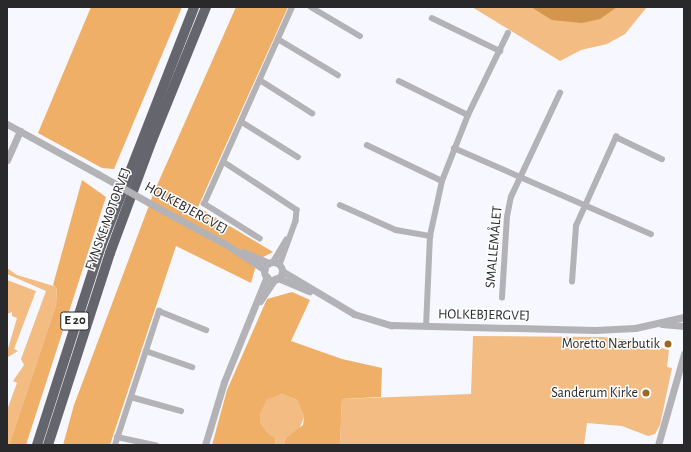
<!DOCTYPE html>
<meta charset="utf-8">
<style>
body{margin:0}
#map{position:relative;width:691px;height:452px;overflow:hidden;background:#f6f7ff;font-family:"Alegreya Sans",sans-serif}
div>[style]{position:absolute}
.green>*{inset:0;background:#f2bc82}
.forest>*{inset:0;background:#f0af67}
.water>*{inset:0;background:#d4954c}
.minor>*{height:5.5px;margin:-2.75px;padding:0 2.75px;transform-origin:2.75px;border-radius:2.75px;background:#b3b3b7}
.tertiary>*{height:7px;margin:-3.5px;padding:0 3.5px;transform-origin:3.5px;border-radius:3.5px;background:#b3b3b7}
.tertiary>.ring{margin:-3.5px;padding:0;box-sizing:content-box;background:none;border:7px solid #b3b3b7;border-radius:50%}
.motorway>*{height:10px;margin:-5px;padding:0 5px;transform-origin:5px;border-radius:5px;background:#65666d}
.tertiary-bridge>*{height:7px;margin:-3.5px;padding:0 3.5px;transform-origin:3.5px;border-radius:3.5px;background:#b3b3b7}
.dots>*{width:11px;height:11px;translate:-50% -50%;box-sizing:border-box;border:2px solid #fff;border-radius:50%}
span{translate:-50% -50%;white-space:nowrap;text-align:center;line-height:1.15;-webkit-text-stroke:3px #fff;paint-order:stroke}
.shield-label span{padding:1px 3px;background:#fff;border:1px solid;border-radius:3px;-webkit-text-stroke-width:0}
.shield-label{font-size:13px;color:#29292c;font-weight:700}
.street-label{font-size:14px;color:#29292c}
.poi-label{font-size:14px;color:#29292c}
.right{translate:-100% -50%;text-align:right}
.frame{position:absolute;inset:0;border:8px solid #29292c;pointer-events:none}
</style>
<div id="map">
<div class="green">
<i style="clip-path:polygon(472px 7px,647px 7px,625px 34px,607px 44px,581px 50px,560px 61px)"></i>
<i style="clip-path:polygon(7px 268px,17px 275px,57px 287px,56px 305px,9px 445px,7px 445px,7px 410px,17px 383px,13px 381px,24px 365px,21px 359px,46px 291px,7px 274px)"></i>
<i style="clip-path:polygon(7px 280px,36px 291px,14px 349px,18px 351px,8px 357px,7px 352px,17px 318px,12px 316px,12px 312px,7px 314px)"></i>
<i style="clip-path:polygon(473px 336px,603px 337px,638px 341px,669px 350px,667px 367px,672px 368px,660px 425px,655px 434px,648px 436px,622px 426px,587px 423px,584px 445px,340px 445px,342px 399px,471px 394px)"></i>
<i style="clip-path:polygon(282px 394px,297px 400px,304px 417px,299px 430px,286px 438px,283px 445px,276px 445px,275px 438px,267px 432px,260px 422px,260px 415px,265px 400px)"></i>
</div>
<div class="forest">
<i style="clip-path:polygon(91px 7px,182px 7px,114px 169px,102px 168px,38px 133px)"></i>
<i style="clip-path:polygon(236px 7px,288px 7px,198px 207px,273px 252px,263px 257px,255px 269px,251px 283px,176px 246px,110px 445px,63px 445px,74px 405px,154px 192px)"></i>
<i style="clip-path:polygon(82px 180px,106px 197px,26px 445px,9px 445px,56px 305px,57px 288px,53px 285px)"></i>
<i style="clip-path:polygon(292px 292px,310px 300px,291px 341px,342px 359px,382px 368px,381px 397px,342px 399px,340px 445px,283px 445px,286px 438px,303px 425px,304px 417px,297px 400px,282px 394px,266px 400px,260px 415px,260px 422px,267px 432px,275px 438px,276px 445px,212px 445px,227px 390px,267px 299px)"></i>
</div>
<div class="water">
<i style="clip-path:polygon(531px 7px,617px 7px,600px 19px,582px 23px,552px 20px)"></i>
</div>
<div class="minor">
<i style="left:311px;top:7px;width:57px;rotate:30.6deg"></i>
<i style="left:432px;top:18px;width:76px;rotate:25.9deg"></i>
<i style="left:278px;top:39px;width:70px;rotate:31deg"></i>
<i style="left:260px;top:80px;width:62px;rotate:32.4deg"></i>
<i style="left:399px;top:81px;width:77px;rotate:26.2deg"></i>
<i style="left:242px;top:122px;width:66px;rotate:32deg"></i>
<i style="left:367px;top:145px;width:83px;rotate:25.6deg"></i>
<i style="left:454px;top:148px;width:215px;rotate:23.6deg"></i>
<i style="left:224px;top:162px;width:87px;rotate:33.3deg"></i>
<i style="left:297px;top:210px;width:11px;rotate:95deg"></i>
<i style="left:296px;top:221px;width:47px;rotate:110deg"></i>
<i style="left:340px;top:205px;width:61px;rotate:24.1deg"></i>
<i style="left:396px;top:230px;width:35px;rotate:10deg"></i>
<i style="left:260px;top:239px;width:66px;rotate:-148deg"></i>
<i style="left:204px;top:204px;width:216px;rotate:-65.9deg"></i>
<i style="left:273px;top:262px;width:26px;rotate:-59deg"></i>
<i style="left:572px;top:282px;width:56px;rotate:-85.9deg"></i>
<i style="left:576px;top:226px;width:98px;rotate:-65.8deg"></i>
<i style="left:616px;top:137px;width:51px;rotate:25.6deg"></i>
<i style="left:502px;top:298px;width:81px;rotate:-86.5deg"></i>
<i style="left:507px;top:217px;width:20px;rotate:-79deg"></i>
<i style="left:511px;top:197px;width:115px;rotate:-64.8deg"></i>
<i style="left:426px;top:327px;width:91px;rotate:-87.5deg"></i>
<i style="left:430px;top:236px;width:56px;rotate:-77.7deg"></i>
<i style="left:442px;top:181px;width:71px;rotate:-68.5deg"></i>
<i style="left:468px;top:115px;width:91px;rotate:-64deg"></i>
<i style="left:146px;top:351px;width:49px;rotate:19.2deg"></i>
<i style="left:131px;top:397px;width:52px;rotate:15.6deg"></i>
<i style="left:117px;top:437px;width:40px;rotate:12deg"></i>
<i style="left:115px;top:445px;width:141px;rotate:-71.8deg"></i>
<i style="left:159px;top:311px;width:51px;rotate:22deg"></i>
</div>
<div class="tertiary">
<i style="left:7px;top:124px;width:104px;rotate:28.8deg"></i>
<i style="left:7px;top:160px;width:32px;rotate:-66deg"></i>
<i style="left:162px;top:210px;width:74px;rotate:28.3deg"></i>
<i style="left:227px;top:245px;width:45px;rotate:33.3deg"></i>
<i style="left:243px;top:252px;width:28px;rotate:23deg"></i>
<i class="ring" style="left:264px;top:262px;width:11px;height:11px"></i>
<i style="left:282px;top:271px;width:84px;rotate:30.8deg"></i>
<i style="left:354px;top:314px;width:39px;rotate:17deg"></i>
<i style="left:391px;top:325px;width:204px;rotate:1.4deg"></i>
<i style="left:595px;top:330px;width:40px;rotate:-2.9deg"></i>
<i style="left:635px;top:328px;width:50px;rotate:-12.7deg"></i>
<i style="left:278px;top:278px;width:34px;rotate:23deg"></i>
<i style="left:260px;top:301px;width:27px;rotate:-56deg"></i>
<i style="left:662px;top:324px;width:22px;rotate:5deg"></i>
<i style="left:205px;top:445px;width:66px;rotate:-73.2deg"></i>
<i style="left:224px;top:382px;width:114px;rotate:-67.9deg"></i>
<i style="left:658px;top:445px;width:95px;rotate:-74.1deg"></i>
</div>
<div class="motorway">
<i style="left:37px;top:445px;width:209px;rotate:-72.2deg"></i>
<i style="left:101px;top:246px;width:256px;rotate:-68.7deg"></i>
<i style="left:48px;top:445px;width:202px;rotate:-72.1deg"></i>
<i style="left:110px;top:253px;width:121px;rotate:-69.6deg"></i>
<i style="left:152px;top:140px;width:144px;rotate:-67.9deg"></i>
</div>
<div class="tertiary-bridge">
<i style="left:98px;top:174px;width:73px;rotate:29.4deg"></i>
</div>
<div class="dots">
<i style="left:668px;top:344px;background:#9d6621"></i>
<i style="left:646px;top:393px;background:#9d6621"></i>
</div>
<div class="shield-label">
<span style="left:75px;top:321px">E 20</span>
</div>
<div class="street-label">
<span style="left:186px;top:208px;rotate:29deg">HOLKEBJERGVEJ</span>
<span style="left:108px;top:219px;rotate:-70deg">FYNSKE MOTORVEJ</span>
<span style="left:494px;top:247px;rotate:-85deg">SMALLEMÅLET</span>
<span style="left:484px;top:315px;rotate:1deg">HOLKEBJERGVEJ</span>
</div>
<div class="poi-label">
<span class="right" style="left:660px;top:344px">Moretto Nærbutik</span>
<span class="right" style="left:638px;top:393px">Sanderum Kirke</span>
</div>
<div class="frame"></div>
</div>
